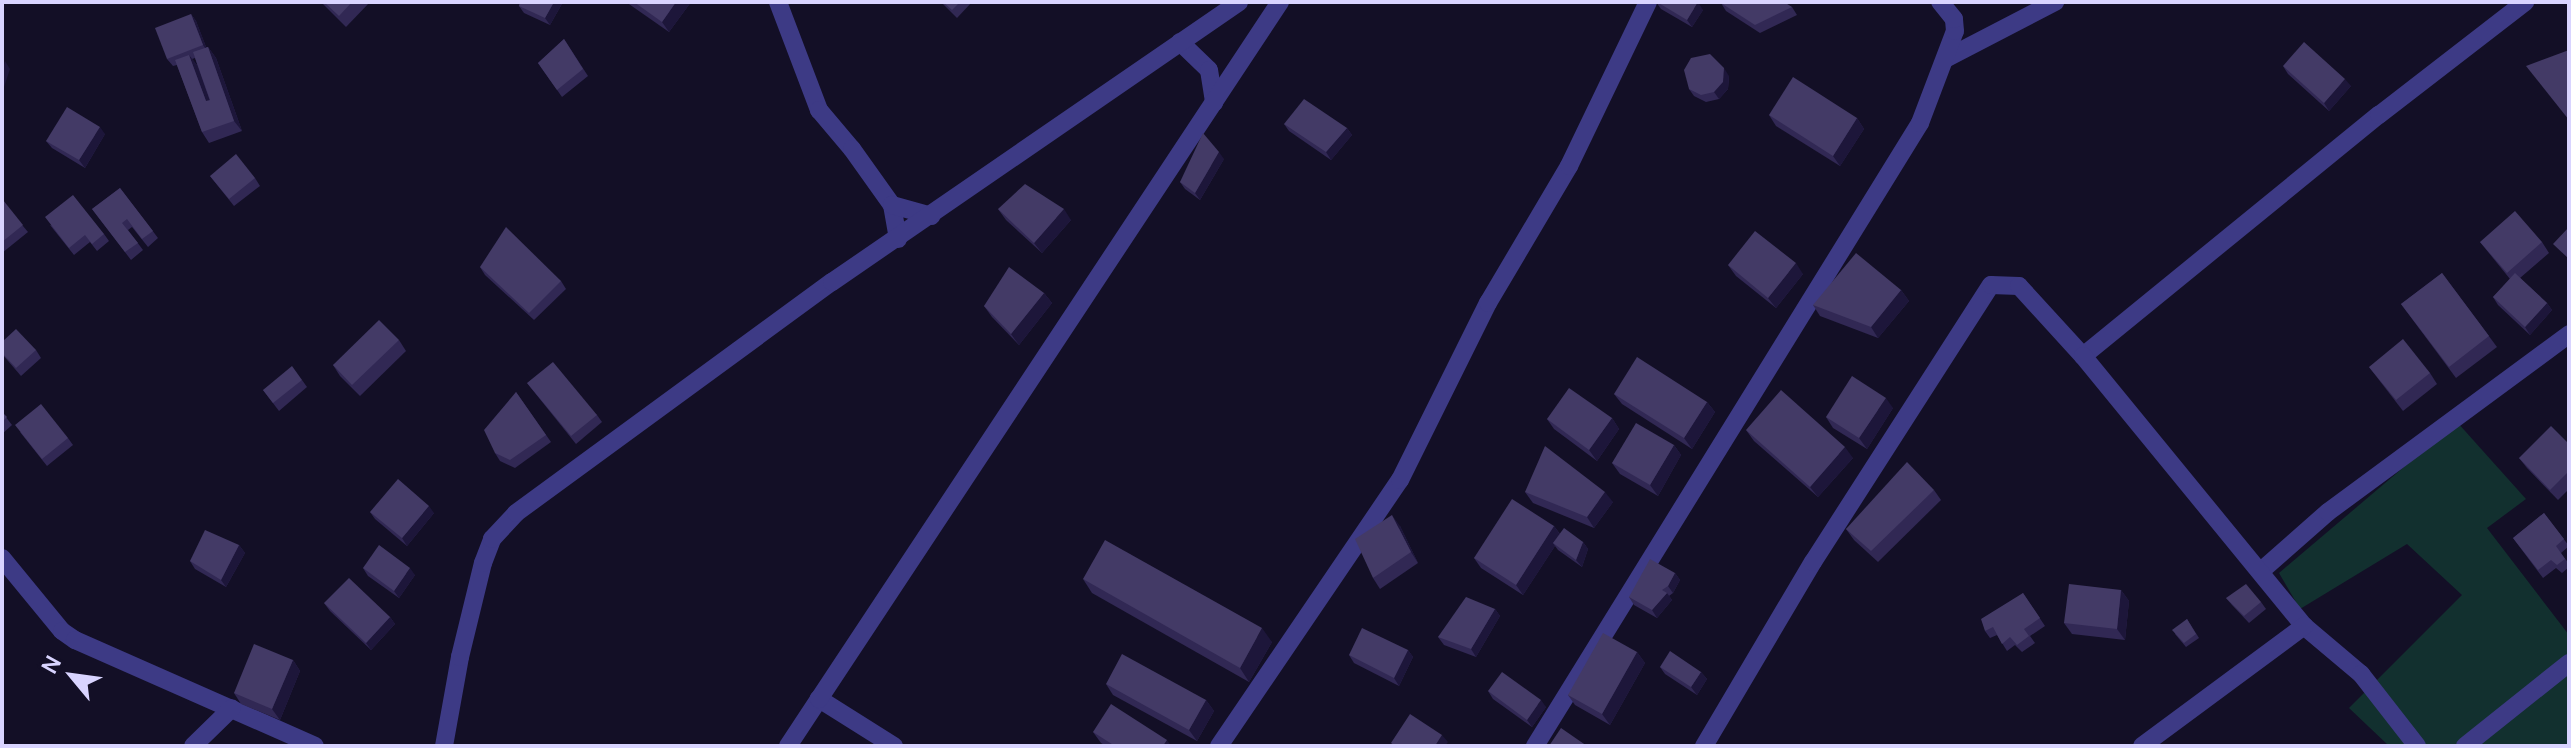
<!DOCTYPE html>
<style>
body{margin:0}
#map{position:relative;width:2571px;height:748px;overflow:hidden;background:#130f26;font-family:Manrope,sans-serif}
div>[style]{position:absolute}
.green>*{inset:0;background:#12302f}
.street>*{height:18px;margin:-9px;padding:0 9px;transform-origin:9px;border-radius:9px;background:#3d3a85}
.wall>*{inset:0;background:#312854}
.shaded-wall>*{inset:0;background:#1d163a}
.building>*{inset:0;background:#433a66}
span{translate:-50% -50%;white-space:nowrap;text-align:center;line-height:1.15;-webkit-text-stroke:6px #130f26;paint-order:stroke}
.frame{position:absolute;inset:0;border:4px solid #d9d4ff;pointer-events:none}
.north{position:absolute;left:32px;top:636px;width:80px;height:80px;-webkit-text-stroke:6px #130f26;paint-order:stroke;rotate:299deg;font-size:22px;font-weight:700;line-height:32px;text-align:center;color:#d9d4ff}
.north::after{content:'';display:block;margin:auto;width:28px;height:36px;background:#d9d4ff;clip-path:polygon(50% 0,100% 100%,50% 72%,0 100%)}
</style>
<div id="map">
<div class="green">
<i style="clip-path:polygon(2457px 422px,2526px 499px,2487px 528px,2569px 635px,2569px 746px,2389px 746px,2349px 708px,2462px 595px,2407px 544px,2300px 609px,2279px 573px)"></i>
</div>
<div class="street">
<i style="left:778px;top:2px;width:116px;rotate:69.2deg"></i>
<i style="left:819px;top:110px;width:51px;rotate:49.8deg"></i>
<i style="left:852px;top:149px;width:69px;rotate:54.5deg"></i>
<i style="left:1180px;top:42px;width:40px;rotate:44deg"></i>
<i style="left:1209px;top:70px;width:33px;rotate:81deg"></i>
<i style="left:1947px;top:58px;width:122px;rotate:-27.4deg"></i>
<i style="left:898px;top:239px;width:35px;rotate:-100deg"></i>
<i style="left:892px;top:205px;width:41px;rotate:15.4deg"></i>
<i style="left:2083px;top:356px;width:382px;rotate:-39.2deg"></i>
<i style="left:2379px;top:115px;width:185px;rotate:-37.7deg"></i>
<i style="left:2px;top:558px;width:94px;rotate:50.6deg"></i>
<i style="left:62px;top:631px;width:16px;rotate:35deg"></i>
<i style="left:75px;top:640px;width:262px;rotate:23.8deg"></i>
<i style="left:2261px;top:571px;width:89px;rotate:-41.4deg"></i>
<i style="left:2328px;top:512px;width:300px;rotate:-36.4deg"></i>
<i style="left:193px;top:746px;width:54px;rotate:-44.3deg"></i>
<i style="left:444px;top:746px;width:90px;rotate:-79.8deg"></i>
<i style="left:460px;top:657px;width:97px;rotate:-76.3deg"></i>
<i style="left:483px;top:563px;width:26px;rotate:-69deg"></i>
<i style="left:492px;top:539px;width:35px;rotate:-47deg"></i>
<i style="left:516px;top:513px;width:391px;rotate:-36.2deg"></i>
<i style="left:832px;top:282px;width:494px;rotate:-34.5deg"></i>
<i style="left:788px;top:746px;width:56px;rotate:-56.6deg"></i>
<i style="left:894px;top:746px;width:89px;rotate:-147.9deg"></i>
<i style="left:819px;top:699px;width:836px;rotate:-56.52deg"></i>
<i style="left:1219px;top:746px;width:322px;rotate:-55.8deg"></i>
<i style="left:1400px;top:480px;width:198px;rotate:-63.6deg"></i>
<i style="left:1488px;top:303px;width:159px;rotate:-59.4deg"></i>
<i style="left:1569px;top:166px;width:182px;rotate:-64.3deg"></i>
<i style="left:1535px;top:746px;width:732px;rotate:-58.28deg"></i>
<i style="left:1920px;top:123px;width:98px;rotate:-69.2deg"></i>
<i style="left:1955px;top:31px;width:12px;rotate:-95deg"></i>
<i style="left:1954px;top:19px;width:22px;rotate:-129deg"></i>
<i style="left:1704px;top:746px;width:214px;rotate:-59.4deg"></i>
<i style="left:1813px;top:562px;width:329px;rotate:-57.3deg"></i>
<i style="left:1991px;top:285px;width:28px;rotate:2deg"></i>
<i style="left:2019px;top:286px;width:95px;rotate:47.6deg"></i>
<i style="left:2083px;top:356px;width:349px;rotate:50.7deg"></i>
<i style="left:2304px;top:626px;width:75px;rotate:40.1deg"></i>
<i style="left:2361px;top:674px;width:91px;rotate:52.1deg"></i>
<i style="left:2142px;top:746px;width:202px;rotate:-36.5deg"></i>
<i style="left:2465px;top:746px;width:133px;rotate:-38.6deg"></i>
</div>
<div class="wall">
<i style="clip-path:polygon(321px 2px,370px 2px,346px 27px)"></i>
<i style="clip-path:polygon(563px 2px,550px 25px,524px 13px,519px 6px)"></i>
<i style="clip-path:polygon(626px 2px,691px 2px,669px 32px)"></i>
<i style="clip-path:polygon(941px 2px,972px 2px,957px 18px)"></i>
<i style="clip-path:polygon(1656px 2px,1703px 10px,1692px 27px,1661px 9px)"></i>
<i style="clip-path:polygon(1721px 3px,1792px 7px,1797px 15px,1760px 33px,1726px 11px)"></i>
<i style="clip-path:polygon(evenodd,191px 14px,196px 21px,206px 47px,208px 47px,216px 58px,242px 131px,209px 143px,202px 132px,177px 65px,173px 66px,167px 59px,191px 14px,195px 58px,209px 100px,197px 65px,192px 59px,195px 58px)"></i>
<i style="clip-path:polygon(564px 39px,588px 76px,562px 97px,538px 63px)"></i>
<i style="clip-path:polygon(2283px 66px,2351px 86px,2329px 111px,2288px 74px)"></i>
<i style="clip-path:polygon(1729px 76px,1728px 89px,1719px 99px,1706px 102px,1694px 96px,1689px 89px)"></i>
<i style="clip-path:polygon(1769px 115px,1857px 118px,1864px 129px,1840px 166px,1776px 126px)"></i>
<i style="clip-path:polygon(1284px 124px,1347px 128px,1352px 135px,1331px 160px,1289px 131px)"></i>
<i style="clip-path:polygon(105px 134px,85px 168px,52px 148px,46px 141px)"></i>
<i style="clip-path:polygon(1224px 159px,1200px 200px,1185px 189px,1180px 182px)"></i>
<i style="clip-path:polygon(210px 176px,255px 178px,260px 186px,234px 206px)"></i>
<i style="clip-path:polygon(120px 188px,158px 238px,148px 247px,132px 227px,128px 230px,143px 250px,131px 260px,92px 209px)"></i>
<i style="clip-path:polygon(2px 201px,28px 232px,2px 253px)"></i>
<i style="clip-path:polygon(998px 209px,1071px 220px,1042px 253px,1006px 220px)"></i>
<i style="clip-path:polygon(50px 225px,104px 234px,109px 241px,97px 251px,90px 242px,74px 255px)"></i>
<i style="clip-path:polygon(2480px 242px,2542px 242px,2549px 253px,2520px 278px,2547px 303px,2552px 310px,2530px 335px,2498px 305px,2493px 297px,2510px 279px)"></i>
<i style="clip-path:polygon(1728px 265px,1803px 274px,1776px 308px,1736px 276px)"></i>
<i style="clip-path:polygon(480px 267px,561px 281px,566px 289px,534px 320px,485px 275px)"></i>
<i style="clip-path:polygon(2442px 273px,2497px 347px,2456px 378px,2401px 304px)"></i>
<i style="clip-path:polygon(1901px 290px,1909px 301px,1878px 338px,1820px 316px,1813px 305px)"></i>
<i style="clip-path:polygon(1044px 293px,1052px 303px,1019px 345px,992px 317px,984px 306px)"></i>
<i style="clip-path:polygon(399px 340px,406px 351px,360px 396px,340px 376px,333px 365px)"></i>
<i style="clip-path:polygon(2px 342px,36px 350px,41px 358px,21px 376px,2px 354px)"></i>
<i style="clip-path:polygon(2369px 367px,2430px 373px,2437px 384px,2403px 411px)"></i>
<i style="clip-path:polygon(302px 380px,307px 387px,279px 411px,263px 390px)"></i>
<i style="clip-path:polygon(527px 383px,597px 415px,602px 422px,576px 444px)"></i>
<i style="clip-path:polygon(516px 392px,551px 442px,515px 468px,500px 461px,495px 453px)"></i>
<i style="clip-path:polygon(1614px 394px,1707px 402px,1715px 412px,1692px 449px,1622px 404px)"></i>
<i style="clip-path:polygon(1893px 408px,1867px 449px,1833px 428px,1826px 417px)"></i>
<i style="clip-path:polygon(2px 412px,12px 425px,2px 434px)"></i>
<i style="clip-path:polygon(1612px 418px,1619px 429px,1597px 461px,1554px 429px,1547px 419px)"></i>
<i style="clip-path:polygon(1746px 430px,1853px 458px,1818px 497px,1754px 441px)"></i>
<i style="clip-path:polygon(20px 432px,68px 438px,73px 445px,47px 466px)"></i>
<i style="clip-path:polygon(2569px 444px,2569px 489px,2558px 500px,2527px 468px,2519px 458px)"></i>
<i style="clip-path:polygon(1674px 445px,1681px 455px,1658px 496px,1620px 474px,1612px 463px)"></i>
<i style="clip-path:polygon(1934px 490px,1941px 500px,1878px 562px,1854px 540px,1846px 529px)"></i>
<i style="clip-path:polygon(1525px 492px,1613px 502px,1594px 528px,1533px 503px)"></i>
<i style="clip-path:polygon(370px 512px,434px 513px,407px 546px,375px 519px)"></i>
<i style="clip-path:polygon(2544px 513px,2569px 546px,2561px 553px,2569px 564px,2569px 567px,2562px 573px,2556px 568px,2543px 578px,2513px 538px)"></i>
<i style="clip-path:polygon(1400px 526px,1418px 563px,1380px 589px,1373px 578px)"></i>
<i style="clip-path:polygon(1554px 526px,1560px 534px,1583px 542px,1588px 549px,1582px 567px,1558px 550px,1555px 546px,1523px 595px,1481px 568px,1474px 558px)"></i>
<i style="clip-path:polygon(239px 545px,245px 553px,226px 587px,195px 569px,190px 561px)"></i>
<i style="clip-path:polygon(363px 568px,415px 575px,399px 598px,368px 576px)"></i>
<i style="clip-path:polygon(1675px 573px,1680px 580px,1673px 593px,1669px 596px,1672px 600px,1657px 618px,1634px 605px,1629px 597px)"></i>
<i style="clip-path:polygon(1083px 579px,1272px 642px,1249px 682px,1092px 593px)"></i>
<i style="clip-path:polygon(2121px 590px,2129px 601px,2125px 640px,2072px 634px,2064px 623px)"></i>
<i style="clip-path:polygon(2023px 593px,2045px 626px,2030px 636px,2035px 643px,2022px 652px,2015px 645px,2007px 651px,1997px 635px,1990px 638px,1985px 631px)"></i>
<i style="clip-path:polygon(2226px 598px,2261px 602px,2266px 609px,2249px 623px,2232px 605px)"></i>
<i style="clip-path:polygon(324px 603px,390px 617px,395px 624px,371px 650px,330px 611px)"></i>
<i style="clip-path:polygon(1495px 609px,1500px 616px,1476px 657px,1444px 645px,1438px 637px)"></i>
<i style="clip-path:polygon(2187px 619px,2199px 638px,2186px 647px,2175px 634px)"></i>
<i style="clip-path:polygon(1408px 650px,1413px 657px,1399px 686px,1354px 663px,1349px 655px)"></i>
<i style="clip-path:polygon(1637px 652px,1645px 663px,1610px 725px,1575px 705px,1568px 695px)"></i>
<i style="clip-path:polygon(293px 660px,300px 671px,280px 720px,241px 704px,234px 693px)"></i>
<i style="clip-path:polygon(1660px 667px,1701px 672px,1707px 679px,1697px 695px,1665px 674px)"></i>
<i style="clip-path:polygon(1106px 684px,1206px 700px,1214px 711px,1197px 741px,1113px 695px)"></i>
<i style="clip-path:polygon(1488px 691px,1546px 707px,1532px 727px,1493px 699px)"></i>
<i style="clip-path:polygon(1093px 732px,1171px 746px,1106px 746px,1101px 743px)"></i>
</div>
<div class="shaded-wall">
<i style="clip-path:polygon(554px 2px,563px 2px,550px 25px,545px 18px)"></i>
<i style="clip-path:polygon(676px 2px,691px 2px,669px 32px,662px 22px)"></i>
<i style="clip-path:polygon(1698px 2px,1703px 10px,1692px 27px,1687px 20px)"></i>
<i style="clip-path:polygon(191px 14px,196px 21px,208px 52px,203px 45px)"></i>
<i style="clip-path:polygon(208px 47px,216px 58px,242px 131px,234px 121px)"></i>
<i style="clip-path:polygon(189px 55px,197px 65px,214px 112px,206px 101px)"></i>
<i style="clip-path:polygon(5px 61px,10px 69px,2px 93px,2px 71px)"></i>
<i style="clip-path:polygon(1724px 68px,1729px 76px,1728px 89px,1719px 99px,1714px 92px)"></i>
<i style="clip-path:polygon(2345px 79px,2351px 86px,2329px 111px,2324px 103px)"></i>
<i style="clip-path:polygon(1857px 118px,1864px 129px,1840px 166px,1833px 156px)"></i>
<i style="clip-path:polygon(100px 127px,105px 134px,85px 168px,79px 160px)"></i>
<i style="clip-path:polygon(1347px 128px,1352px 135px,1331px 160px,1326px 152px)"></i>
<i style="clip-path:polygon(1219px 152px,1224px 159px,1200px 200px,1195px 193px)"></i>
<i style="clip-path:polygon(1064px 209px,1071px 220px,1042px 253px,1034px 243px)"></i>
<i style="clip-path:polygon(1796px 263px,1803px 274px,1776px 308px,1768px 298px)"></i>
<i style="clip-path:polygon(1901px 290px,1909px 301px,1878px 338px,1871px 327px)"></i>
<i style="clip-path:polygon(1044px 293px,1052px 303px,1019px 345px,1011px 334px)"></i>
<i style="clip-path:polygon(2547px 303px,2552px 310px,2530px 335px,2525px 327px)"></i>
<i style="clip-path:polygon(1886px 398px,1893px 408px,1867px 449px,1859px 438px)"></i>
<i style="clip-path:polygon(1707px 402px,1715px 412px,1692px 449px,1684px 438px)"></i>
<i style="clip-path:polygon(1612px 418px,1619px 429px,1597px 461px,1589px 450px)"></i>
<i style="clip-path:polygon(1674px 445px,1681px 455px,1658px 496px,1650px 485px)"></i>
<i style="clip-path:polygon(1845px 447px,1853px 458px,1818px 497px,1810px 487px)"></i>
<i style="clip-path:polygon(1605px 492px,1613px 502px,1594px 528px,1587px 517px)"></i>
<i style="clip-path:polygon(429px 506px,434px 513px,407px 546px,402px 538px)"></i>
<i style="clip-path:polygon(1392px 515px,1400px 526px,1418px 563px,1411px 552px)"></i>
<i style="clip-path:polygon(1554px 526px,1561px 536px,1553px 543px,1555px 546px,1523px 595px,1516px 585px)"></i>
<i style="clip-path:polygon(1583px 542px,1588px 549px,1582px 567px,1576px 560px)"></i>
<i style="clip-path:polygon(239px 545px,245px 553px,226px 587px,221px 580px)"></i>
<i style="clip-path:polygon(410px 568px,415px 575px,399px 598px,394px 591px)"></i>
<i style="clip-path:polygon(1675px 573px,1680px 580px,1673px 593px,1668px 586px)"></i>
<i style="clip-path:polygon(2121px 590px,2129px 601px,2125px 640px,2117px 629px)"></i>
<i style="clip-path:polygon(1667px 593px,1672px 600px,1657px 618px,1652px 610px)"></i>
<i style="clip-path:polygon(1495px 609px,1500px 616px,1476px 657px,1471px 649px)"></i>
<i style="clip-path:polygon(390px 617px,395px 624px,371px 650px,366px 643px)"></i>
<i style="clip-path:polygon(1262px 628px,1272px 642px,1249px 682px,1240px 668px)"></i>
<i style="clip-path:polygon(1408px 650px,1413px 657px,1399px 686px,1394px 678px)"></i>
<i style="clip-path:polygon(1637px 652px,1645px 663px,1610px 725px,1602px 714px)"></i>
<i style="clip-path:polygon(293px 660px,300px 671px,280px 720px,272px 709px)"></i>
<i style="clip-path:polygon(1701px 672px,1707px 679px,1697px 695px,1691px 687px)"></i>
<i style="clip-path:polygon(1206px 700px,1214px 711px,1197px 741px,1189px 730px)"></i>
<i style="clip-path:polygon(1541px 700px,1546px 707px,1532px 727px,1527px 720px)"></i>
<i style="clip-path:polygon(1442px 735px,1448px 742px,1445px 746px,1435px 746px)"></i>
<i style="clip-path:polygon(1167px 740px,1171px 746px,1163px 746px)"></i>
</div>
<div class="building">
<i style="clip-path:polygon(324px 2px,352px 2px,339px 16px)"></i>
<i style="clip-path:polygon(520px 2px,554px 2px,545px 18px,519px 6px)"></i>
<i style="clip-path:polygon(634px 2px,676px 2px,662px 22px)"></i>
<i style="clip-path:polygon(943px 2px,960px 2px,952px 10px)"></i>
<i style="clip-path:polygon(1657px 2px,1698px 2px,1687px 20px)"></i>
<i style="clip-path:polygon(1722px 2px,1784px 2px,1792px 7px,1755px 25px,1721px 3px)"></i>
<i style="clip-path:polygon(191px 14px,203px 45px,167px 59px,155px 28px)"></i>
<i style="clip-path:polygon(564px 39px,583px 69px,557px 90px,538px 63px)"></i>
<i style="clip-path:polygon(2304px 42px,2345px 79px,2324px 103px,2283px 66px)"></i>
<i style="clip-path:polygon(208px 47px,234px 121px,202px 132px,175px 60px,189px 55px,206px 101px,210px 100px,193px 52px)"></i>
<i style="clip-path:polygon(2569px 50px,2569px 120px,2526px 66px)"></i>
<i style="clip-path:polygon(1710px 54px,1724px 68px,1723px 82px,1714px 92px,1701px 95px,1689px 89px,1684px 70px,1691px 58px)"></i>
<i style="clip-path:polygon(1793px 77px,1857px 118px,1833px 156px,1769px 115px)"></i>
<i style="clip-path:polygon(1304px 99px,1347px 128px,1326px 152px,1284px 124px)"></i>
<i style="clip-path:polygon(67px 107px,100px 127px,79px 160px,46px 141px)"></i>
<i style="clip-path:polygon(1203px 133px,1219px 152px,1195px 193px,1180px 182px)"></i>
<i style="clip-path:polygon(236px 154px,255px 178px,229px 199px,210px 176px)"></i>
<i style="clip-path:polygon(1025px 184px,1064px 209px,1034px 243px,998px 209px)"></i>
<i style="clip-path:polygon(120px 188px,153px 231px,142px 239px,127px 219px,122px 223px,138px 243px,125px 252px,92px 209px)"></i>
<i style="clip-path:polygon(73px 195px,104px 234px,92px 244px,85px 235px,69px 248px,45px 217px)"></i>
<i style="clip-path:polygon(3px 200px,23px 225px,2px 242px,2px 201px)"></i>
<i style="clip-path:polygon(2515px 211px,2542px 242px,2507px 273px,2480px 242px)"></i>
<i style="clip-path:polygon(506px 227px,561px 281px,529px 313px,480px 267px)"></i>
<i style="clip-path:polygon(2569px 227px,2569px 259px,2553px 244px)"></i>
<i style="clip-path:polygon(1755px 231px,1796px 263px,1768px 298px,1728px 265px)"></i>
<i style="clip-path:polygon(1856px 253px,1901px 290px,1871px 327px,1813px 305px)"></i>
<i style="clip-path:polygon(1009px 267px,1044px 293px,1011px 334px,984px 306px)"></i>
<i style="clip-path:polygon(2442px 273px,2489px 336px,2449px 367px,2401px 304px)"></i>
<i style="clip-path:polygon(2515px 273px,2547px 303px,2525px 327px,2493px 297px)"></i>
<i style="clip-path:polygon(379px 320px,399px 340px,352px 385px,333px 365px)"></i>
<i style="clip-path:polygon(16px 329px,36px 350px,16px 368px,2px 353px,2px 342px)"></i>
<i style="clip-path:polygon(2403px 339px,2430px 373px,2396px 400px,2369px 367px)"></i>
<i style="clip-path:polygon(1637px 357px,1707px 402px,1684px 438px,1614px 394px)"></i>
<i style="clip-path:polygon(553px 362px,597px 415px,571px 436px,527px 383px)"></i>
<i style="clip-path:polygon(292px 366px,302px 380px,273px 403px,263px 390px)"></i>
<i style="clip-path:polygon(1852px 376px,1886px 398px,1859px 438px,1826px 417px)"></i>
<i style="clip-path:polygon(1569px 388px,1612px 418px,1589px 450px,1547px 419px)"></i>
<i style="clip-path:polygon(1781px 390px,1845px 447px,1810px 487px,1746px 430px)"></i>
<i style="clip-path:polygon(516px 392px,546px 435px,510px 460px,495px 453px,484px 430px)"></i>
<i style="clip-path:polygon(41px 404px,68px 438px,42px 459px,15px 425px)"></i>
<i style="clip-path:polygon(2px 412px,7px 417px,2px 422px)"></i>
<i style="clip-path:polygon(1636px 423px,1674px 445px,1650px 485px,1612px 463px)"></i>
<i style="clip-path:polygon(2551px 426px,2569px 444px,2569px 471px,2550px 490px,2519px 458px)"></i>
<i style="clip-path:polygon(1545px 446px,1605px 492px,1587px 517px,1525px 492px)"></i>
<i style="clip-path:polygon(1907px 462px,1934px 490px,1871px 551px,1846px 529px)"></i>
<i style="clip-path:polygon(398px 479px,429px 506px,402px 538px,370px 512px)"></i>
<i style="clip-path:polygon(1512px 499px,1554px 526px,1516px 585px,1474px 558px)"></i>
<i style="clip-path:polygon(2544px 513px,2564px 539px,2556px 546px,2565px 559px,2557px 565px,2551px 560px,2538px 570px,2513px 538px)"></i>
<i style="clip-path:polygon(1392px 515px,1411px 552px,1373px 578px,1355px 539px)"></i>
<i style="clip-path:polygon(1564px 528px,1583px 542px,1576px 560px,1553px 543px)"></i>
<i style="clip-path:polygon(205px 530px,239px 545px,221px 580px,190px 561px)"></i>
<i style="clip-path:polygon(1105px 540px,1262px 628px,1240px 668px,1083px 579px)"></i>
<i style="clip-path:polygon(379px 545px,410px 568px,394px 591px,363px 568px)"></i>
<i style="clip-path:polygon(1650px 559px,1675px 573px,1668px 586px,1662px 590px,1667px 593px,1652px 610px,1629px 597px)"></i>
<i style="clip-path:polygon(349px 578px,390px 617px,366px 643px,324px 603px)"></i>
<i style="clip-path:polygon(2069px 584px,2121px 590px,2117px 629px,2064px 623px)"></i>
<i style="clip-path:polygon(2246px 584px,2261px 602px,2244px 616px,2226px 598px)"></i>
<i style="clip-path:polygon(2023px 593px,2040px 618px,2024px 629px,2029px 636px,2017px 645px,2010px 637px,2002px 644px,1993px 627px,1985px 631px,1981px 619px)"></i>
<i style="clip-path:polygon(1466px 597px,1495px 609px,1471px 649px,1438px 637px)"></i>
<i style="clip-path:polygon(2187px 619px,2196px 634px,2184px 643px,2172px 630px)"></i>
<i style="clip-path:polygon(1362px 628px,1408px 650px,1394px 678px,1349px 655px)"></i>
<i style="clip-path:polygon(1603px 633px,1637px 652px,1602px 714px,1568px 695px)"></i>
<i style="clip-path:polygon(254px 644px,293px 660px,272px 709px,234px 693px)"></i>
<i style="clip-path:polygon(1670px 651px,1701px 672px,1691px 687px,1660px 667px)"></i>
<i style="clip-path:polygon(1122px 654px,1206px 700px,1189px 730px,1106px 684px)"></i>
<i style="clip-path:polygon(1502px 672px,1541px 700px,1527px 720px,1488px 691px)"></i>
<i style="clip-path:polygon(1111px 704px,1167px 740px,1163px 746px,1115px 746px,1093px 732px)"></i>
<i style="clip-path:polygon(1410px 714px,1442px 735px,1435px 746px,1395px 746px,1391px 743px)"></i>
<i style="clip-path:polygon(1561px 728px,1587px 746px,1549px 746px)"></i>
</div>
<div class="frame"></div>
<div class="north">N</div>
</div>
